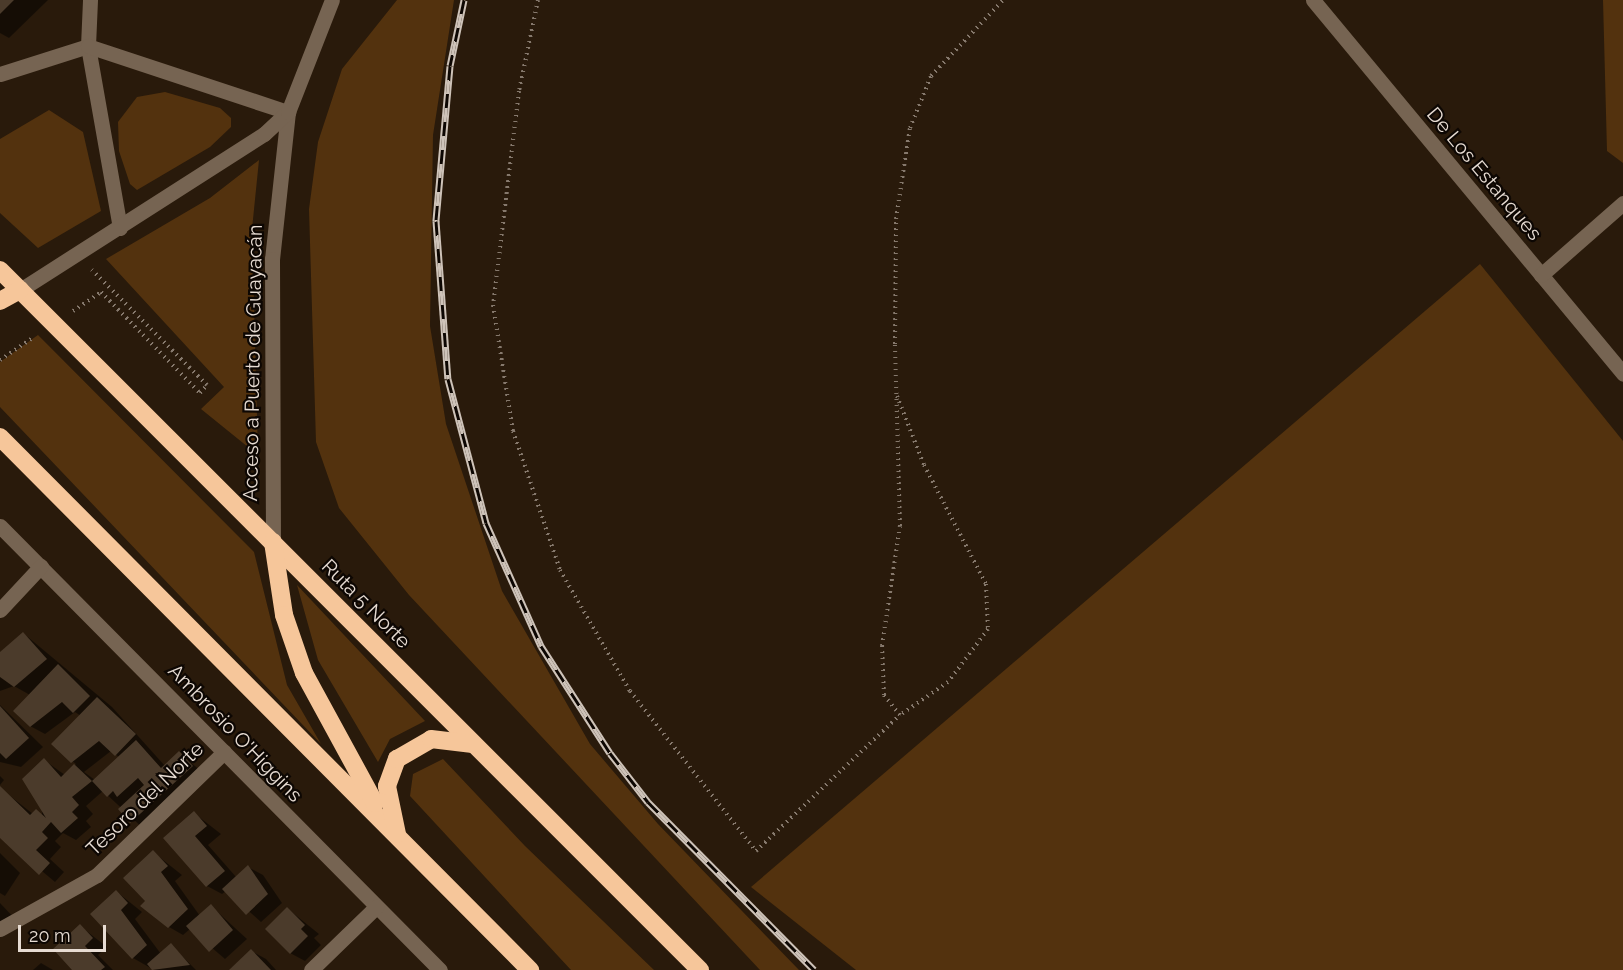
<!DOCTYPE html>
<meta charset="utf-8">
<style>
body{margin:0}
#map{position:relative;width:1623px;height:970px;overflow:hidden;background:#291a0b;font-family:Raleway,sans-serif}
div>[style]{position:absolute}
.green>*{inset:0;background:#53320e}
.shadow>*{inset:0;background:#0007}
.building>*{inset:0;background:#4b3b2b}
.path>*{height:4px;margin-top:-2px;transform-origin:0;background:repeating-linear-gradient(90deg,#86796d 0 1.5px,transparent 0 6px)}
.minor>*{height:15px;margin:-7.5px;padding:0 7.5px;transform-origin:7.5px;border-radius:7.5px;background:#766452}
.highway>*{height:18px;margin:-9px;padding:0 9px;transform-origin:9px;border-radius:9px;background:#f6c69a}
.rail>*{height:7px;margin-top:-3.5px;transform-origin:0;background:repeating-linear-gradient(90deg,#0d0703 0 14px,#cec3b9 0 28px);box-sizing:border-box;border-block:2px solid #cec3b9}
span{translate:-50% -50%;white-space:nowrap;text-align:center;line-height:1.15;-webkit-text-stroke:4.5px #0d0703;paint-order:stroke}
.street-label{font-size:20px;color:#e7dcd3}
.scale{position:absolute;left:18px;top:925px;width:88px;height:27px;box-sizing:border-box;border:3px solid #e7dcd3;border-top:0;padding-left:8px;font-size:18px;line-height:21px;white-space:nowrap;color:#e7dcd3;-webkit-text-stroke:4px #0d0703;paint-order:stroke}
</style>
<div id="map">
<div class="green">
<i style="clip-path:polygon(397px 0,454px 0,433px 135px,430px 326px,446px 424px,502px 591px,590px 744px,658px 824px,799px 970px,760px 970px,409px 595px,339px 508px,316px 442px,309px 209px,318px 142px,342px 69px)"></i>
<i style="clip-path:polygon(1603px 0,1623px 0,1623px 163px,1607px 151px)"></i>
<i style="clip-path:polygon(165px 92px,220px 108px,231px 118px,231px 127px,210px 147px,137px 190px,130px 184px,119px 151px,118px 122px,137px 97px)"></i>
<i style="clip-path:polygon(49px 110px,83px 132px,101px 211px,38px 248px,0 213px,0 139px)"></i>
<i style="clip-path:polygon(259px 160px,252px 229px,258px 455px,201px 409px,224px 387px,106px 259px,210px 198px)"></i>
<i style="clip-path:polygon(1480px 264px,1623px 441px,1623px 970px,856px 970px,751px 887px)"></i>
<i style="clip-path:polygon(38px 335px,254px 552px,287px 685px,321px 744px,0 407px,0 362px)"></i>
<i style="clip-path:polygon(297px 585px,425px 721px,390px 739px,378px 762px,318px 660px)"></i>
<i style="clip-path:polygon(443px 759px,525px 846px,654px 970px,571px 970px,410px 796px,413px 774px)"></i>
</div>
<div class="shadow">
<i style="clip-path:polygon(0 0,48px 0,9px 38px,0 33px)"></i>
<i style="clip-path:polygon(evenodd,23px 633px,112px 707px,165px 766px,179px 753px,206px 775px,146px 831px,103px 791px,86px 806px,93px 814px,86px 821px,91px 827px,76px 840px,63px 833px,55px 841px,61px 847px,50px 859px,64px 872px,55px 882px,0 836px,0 788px,33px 814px,42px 814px,44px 760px,65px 775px,76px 764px,72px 761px,81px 716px,75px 712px,45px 734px,30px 726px,30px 695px,14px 686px,0 691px,0 654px,23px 633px,111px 751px,119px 757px,95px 780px,84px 772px,111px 751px)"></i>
<i style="clip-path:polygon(0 705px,43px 747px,21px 767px,0 762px)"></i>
<i style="clip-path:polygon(0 776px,4px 780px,0 785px)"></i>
<i style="clip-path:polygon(194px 813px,221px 834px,208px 845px,237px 878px,248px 867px,263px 875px,282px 903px,261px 922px,226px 891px,222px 894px,207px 886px,165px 839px)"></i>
<i style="clip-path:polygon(153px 852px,182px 875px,175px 881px,200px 916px,211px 906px,247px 939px,225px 959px,190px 929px,183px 935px,169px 927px,147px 901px)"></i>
<i style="clip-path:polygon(0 853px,20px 873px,5px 896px,0 893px)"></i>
<i style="clip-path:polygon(117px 892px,142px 912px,135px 919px,161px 954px,171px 945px,196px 970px,154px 970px,133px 958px,92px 914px)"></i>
<i style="clip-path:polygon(0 903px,18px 922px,3px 937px,0 935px)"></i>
<i style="clip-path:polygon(288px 909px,319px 934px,314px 938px,321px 945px,305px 961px,290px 953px)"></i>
<i style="clip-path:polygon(80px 926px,107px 947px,98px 955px,113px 970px,74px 970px)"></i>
<i style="clip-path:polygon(251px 951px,266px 959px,276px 970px,232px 970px)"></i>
<i style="clip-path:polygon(41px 963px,53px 970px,33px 970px)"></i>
</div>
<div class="building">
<i style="clip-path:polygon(0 0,14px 0,0 14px)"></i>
<i style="clip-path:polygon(23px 632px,47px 659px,14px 687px,0 677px,0 652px)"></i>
<i style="clip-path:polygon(58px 664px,90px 696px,73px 713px,62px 702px,30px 727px,13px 711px)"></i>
<i style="clip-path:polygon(97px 697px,136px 734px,115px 756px,99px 741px,71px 763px,51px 744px)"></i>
<i style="clip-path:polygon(0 706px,29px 738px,6px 759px,0 753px)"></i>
<i style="clip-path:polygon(136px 740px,161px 768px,179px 751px,193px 766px,130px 823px,118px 809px,144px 785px,138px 778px,117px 797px,113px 791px,107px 797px,92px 781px)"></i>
<i style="clip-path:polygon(44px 758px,61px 777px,74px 764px,92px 781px,72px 797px,79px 805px,72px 812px,78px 818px,61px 833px,51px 822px,42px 832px,48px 838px,36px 850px,50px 863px,39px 875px,0 838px,0 786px,30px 815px,36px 809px,46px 818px,22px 779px)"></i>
<i style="clip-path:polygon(194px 811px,207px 826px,195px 836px,225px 871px,206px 887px,163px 838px)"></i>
<i style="clip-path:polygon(153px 850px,168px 866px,161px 872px,188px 909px,168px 928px,140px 906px,145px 901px,123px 878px)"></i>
<i style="clip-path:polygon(248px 865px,268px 894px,246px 915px,222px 889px)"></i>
<i style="clip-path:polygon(116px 890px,128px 903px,121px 910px,147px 945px,132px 959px,90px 914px)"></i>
<i style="clip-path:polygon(211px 904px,233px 930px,209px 952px,186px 926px)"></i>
<i style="clip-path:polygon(287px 907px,305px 925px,301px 929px,308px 936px,290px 954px,265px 929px)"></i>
<i style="clip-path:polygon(80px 924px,93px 938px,85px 946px,105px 967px,101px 970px,72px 970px,53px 949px)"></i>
<i style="clip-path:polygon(171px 943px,190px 965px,152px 970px,147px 964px)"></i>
<i style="clip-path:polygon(251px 949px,271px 970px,229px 970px)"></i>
</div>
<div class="path">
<i style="left:538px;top:0;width:93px;rotate:101.8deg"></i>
<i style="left:519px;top:91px;width:216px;rotate:96.9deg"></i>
<i style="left:493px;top:305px;width:128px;rotate:81deg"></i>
<i style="left:513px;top:431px;width:147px;rotate:71.3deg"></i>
<i style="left:560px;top:570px;width:140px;rotate:60deg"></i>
<i style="left:630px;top:691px;width:204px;rotate:51.8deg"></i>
<i style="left:756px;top:851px;width:198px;rotate:-43.4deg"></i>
<i style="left:73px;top:311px;width:34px;rotate:-34deg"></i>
<i style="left:101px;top:292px;width:141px;rotate:45.6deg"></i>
<i style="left:200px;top:393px;width:11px;rotate:-49deg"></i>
<i style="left:207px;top:385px;width:163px;rotate:-135deg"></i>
<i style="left:0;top:360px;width:41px;rotate:-34.1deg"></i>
<i style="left:897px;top:396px;width:74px;rotate:68.6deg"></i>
<i style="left:924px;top:465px;width:134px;rotate:62.5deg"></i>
<i style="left:986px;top:584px;width:45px;rotate:87.5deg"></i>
<i style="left:988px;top:629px;width:66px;rotate:127deg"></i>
<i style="left:948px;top:682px;width:58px;rotate:145.5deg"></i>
<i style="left:900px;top:715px;width:26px;rotate:-129deg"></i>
<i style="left:884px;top:695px;width:49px;rotate:-92.3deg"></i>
<i style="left:882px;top:646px;width:121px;rotate:-81.5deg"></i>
<i style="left:900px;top:526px;width:182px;rotate:-91.6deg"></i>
<i style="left:895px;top:344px;width:125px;rotate:-89.5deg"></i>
<i style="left:896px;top:219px;width:92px;rotate:-81.3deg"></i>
<i style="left:910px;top:128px;width:56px;rotate:-68deg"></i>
<i style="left:931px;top:76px;width:105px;rotate:-46.5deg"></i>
</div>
<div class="minor">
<i style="left:1313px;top:0;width:486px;rotate:50.3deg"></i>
<i style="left:0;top:74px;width:92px;rotate:-17.7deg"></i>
<i style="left:88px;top:46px;width:46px;rotate:-87.5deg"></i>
<i style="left:120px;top:228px;width:185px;rotate:-100deg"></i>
<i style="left:88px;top:46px;width:211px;rotate:18.3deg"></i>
<i style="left:288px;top:112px;width:148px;rotate:96.2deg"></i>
<i style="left:272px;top:259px;width:283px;rotate:89.8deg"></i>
<i style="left:1541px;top:275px;width:109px;rotate:-41.3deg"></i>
<i style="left:20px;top:290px;width:290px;rotate:-32.6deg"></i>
<i style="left:264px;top:134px;width:33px;rotate:-43deg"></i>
<i style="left:288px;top:112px;width:120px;rotate:-68.6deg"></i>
<i style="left:0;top:526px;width:625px;rotate:45.26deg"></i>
<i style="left:0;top:610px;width:60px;rotate:-47deg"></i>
<i style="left:0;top:929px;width:111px;rotate:-29.1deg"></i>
<i style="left:97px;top:875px;width:177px;rotate:-44.1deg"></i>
<i style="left:311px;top:970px;width:91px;rotate:-44.1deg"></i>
</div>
<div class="highway">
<i style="left:0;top:270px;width:990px;rotate:45deg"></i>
<i style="left:0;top:301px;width:23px;rotate:-29deg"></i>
<i style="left:0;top:437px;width:752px;rotate:45.16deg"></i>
<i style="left:273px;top:542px;width:74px;rotate:81.4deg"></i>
<i style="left:284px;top:615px;width:61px;rotate:71deg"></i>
<i style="left:304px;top:673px;width:148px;rotate:61.4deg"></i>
<i style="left:397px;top:834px;width:49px;rotate:-101.8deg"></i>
<i style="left:387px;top:786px;width:29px;rotate:-70deg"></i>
<i style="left:397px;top:759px;width:39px;rotate:-30deg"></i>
<i style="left:431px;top:739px;width:42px;rotate:6.8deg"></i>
</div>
<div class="rail">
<i style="left:464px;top:0;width:67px;rotate:102deg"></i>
<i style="left:450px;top:66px;width:156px;rotate:95.2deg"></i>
<i style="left:436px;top:221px;width:158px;rotate:85.7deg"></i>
<i style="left:448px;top:379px;width:149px;rotate:75.2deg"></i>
<i style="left:486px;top:523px;width:135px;rotate:65.9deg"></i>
<i style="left:541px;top:646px;width:127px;rotate:57.2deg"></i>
<i style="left:610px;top:753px;width:62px;rotate:52.2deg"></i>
<i style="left:648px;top:802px;width:236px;rotate:45.3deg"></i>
</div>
<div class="street-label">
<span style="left:1484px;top:174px;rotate:50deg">De Los Estanques</span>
<span style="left:253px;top:363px;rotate:-89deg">Acceso a Puerto de Guayacán</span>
<span style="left:366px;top:604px;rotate:45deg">Ruta 5 Norte</span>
<span style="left:235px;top:733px;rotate:46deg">Ambrosio O'Higgins</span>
<span style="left:145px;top:799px;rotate:-44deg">Tesoro del Norte</span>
</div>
<div class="scale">20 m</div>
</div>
